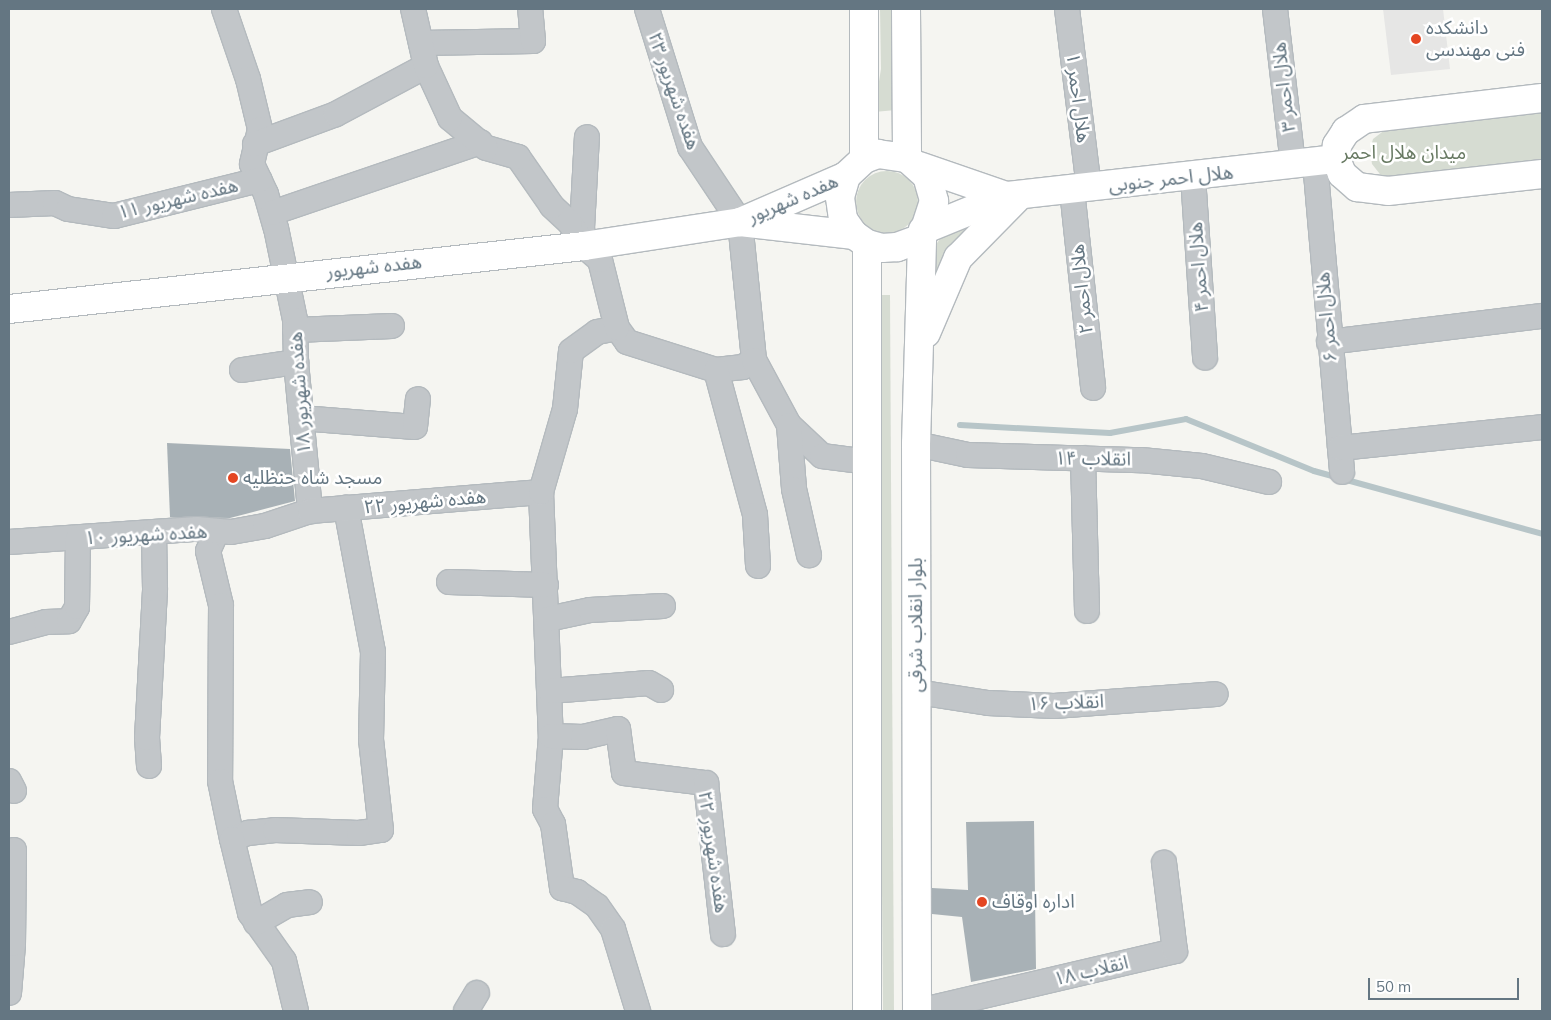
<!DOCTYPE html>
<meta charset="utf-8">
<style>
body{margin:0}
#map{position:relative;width:1551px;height:1020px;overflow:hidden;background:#f5f5f1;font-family:Mulish,"Noto Sans Arabic",sans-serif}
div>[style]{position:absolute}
.built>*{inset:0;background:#e6e6e5}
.green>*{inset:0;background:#d6dcd2}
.round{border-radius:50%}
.stream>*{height:6px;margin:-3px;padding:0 3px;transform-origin:3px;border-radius:3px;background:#b7c5c8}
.building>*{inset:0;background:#a8b1b6}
.roads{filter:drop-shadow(1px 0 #b4babe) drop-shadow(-1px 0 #b4babe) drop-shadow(0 1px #b4babe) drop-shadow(0 -1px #b4babe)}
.minor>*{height:24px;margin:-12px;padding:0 12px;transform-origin:12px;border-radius:12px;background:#c2c6c9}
.secondary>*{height:28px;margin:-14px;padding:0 14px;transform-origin:14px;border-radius:14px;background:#fff}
.primary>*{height:28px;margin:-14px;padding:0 14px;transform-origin:14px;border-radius:14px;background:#fff}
.dots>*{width:14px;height:14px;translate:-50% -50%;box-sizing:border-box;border:2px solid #fff;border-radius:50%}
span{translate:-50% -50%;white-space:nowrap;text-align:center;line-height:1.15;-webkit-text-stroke:5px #fff;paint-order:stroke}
.poi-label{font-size:19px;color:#647682}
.left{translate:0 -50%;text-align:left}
.street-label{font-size:19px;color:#647682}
.park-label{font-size:19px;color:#687a63}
.frame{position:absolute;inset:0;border:10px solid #647682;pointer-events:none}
.scale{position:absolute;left:1368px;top:978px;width:151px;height:22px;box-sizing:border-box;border:2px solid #647682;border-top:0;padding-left:6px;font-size:15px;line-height:18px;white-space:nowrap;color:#647682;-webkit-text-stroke:4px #fff;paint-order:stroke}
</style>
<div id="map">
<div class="built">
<i style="clip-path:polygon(1383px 9px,1443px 9px,1450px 69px,1391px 75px)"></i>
</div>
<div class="green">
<i style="clip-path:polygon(880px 9px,892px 9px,896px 110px,874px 112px,881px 69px)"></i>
<i style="clip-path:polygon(1542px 109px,1542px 162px,1383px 178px,1372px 164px,1370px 150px,1373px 139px,1390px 126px)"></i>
<i class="round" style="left:856px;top:171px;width:62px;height:62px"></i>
<i style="clip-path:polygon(979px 216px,940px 265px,922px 299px,934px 247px,946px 231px)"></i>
<i style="clip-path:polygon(877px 295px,890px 295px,894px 1011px,883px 1011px)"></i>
</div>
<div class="stream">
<i style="left:960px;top:425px;width:150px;rotate:3.1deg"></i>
<i style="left:1110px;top:433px;width:77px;rotate:-10.4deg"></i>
<i style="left:1186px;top:419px;width:138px;rotate:22.1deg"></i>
<i style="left:1314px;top:471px;width:237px;rotate:15.4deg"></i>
</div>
<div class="building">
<i style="clip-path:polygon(167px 443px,290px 449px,295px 501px,230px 518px,170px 517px)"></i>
<i style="clip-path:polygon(1034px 821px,1036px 969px,971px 982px,962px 917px,932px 914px,932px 888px,968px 890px,966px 822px)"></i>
</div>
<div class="roads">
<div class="minor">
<i style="left:224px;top:9px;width:74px;rotate:71.1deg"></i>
<i style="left:248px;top:79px;width:51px;rotate:76.5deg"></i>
<i style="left:260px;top:129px;width:36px;rotate:103deg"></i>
<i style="left:252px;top:164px;width:33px;rotate:65deg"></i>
<i style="left:266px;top:194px;width:35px;rotate:74deg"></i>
<i style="left:276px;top:228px;width:94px;rotate:78.3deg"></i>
<i style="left:295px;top:320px;width:42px;rotate:88.6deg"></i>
<i style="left:296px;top:362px;width:150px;rotate:84.6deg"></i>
<i style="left:647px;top:9px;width:145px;rotate:72.7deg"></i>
<i style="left:690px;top:147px;width:90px;rotate:56.3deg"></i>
<i style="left:740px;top:222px;width:139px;rotate:84.2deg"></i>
<i style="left:754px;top:360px;width:13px;rotate:148deg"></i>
<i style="left:743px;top:367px;width:27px;rotate:174deg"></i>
<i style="left:1067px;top:9px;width:180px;rotate:83deg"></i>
<i style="left:1275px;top:9px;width:157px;rotate:83.4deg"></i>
<i style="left:421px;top:43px;width:112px;rotate:-1deg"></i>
<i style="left:533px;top:41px;width:32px;rotate:-95deg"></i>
<i style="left:255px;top:144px;width:86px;rotate:-20.3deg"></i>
<i style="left:336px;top:114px;width:102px;rotate:-28.1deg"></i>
<i style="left:1315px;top:162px;width:311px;rotate:85deg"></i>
<i style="left:1193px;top:176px;width:182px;rotate:86.2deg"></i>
<i style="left:1072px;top:190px;width:199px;rotate:83.9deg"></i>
<i style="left:9px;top:205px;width:46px;rotate:-2.5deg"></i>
<i style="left:55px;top:203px;width:14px;rotate:25deg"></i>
<i style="left:68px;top:209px;width:47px;rotate:8.7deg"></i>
<i style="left:114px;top:216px;width:150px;rotate:-13.9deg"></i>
<i style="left:272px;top:213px;width:220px;rotate:-18.8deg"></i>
<i style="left:584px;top:244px;width:16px;rotate:-97deg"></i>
<i style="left:582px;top:228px;width:91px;rotate:-86.9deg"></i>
<i style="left:617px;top:328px;width:17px;rotate:54deg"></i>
<i style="left:627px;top:342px;width:93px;rotate:17.5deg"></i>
<i style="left:716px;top:370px;width:150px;rotate:74.9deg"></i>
<i style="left:755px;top:515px;width:51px;rotate:86.6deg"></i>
<i style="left:295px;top:330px;width:97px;rotate:-2.4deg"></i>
<i style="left:1329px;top:342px;width:215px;rotate:-7deg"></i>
<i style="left:754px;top:360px;width:74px;rotate:61.7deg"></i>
<i style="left:789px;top:425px;width:45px;rotate:43.2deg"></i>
<i style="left:822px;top:456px;width:46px;rotate:7.4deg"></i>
<i style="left:242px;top:370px;width:55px;rotate:-8.4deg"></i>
<i style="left:301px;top:418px;width:114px;rotate:4.5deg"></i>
<i style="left:415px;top:427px;width:28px;rotate:-84deg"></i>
<i style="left:789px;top:425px;width:64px;rotate:85.5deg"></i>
<i style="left:794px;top:489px;width:68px;rotate:77.2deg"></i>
<i style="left:916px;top:444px;width:53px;rotate:11.9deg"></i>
<i style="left:968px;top:455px;width:173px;rotate:1.7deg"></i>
<i style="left:1141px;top:460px;width:61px;rotate:5.6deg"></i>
<i style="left:1202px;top:466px;width:69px;rotate:13.4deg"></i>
<i style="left:1340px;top:448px;width:203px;rotate:-5.9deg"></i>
<i style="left:1083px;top:458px;width:153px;rotate:88.5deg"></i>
<i style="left:541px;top:492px;width:244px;rotate:87.7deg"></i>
<i style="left:551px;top:736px;width:73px;rotate:94.7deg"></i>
<i style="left:545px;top:809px;width:17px;rotate:62deg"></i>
<i style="left:553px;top:824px;width:65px;rotate:82deg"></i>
<i style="left:562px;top:888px;width:16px;rotate:15deg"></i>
<i style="left:577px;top:892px;width:24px;rotate:35deg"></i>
<i style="left:597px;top:906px;width:28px;rotate:55deg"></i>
<i style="left:613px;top:929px;width:86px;rotate:73deg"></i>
<i style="left:217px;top:531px;width:22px;rotate:114deg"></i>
<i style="left:208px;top:551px;width:56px;rotate:76.5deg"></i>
<i style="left:221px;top:605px;width:176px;rotate:90.3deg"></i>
<i style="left:220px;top:781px;width:59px;rotate:78.3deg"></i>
<i style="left:232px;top:839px;width:17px;rotate:-21deg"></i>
<i style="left:248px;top:833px;width:27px;rotate:-6deg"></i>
<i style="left:275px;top:830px;width:84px;rotate:2deg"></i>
<i style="left:359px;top:833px;width:22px;rotate:-8deg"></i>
<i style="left:381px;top:830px;width:91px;rotate:-96.3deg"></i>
<i style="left:371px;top:740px;width:88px;rotate:-88.7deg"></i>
<i style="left:373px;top:652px;width:147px;rotate:-100.6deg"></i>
<i style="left:9px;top:542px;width:188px;rotate:-4deg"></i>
<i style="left:197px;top:529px;width:34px;rotate:5deg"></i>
<i style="left:231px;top:532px;width:35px;rotate:-10deg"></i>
<i style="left:265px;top:526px;width:47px;rotate:-18.4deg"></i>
<i style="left:310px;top:511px;width:232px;rotate:-4.7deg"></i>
<i style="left:541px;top:492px;width:86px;rotate:-73.9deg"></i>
<i style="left:565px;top:409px;width:58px;rotate:-84.1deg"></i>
<i style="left:571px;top:351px;width:32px;rotate:-36deg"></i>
<i style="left:597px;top:332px;width:20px;rotate:-11deg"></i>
<i style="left:617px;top:328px;width:70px;rotate:-104deg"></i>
<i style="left:600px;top:260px;width:21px;rotate:-139deg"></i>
<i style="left:584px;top:246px;width:27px;rotate:-121deg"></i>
<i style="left:570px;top:223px;width:25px;rotate:-137deg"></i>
<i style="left:552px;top:206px;width:60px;rotate:-124.8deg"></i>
<i style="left:518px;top:157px;width:33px;rotate:-164deg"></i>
<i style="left:486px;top:148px;width:47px;rotate:-140.2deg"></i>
<i style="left:450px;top:118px;width:57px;rotate:-114.8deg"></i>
<i style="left:426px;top:66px;width:58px;rotate:-102.8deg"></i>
<i style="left:449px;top:582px;width:97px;rotate:1.8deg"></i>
<i style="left:548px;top:619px;width:43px;rotate:-12.1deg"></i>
<i style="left:590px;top:610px;width:73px;rotate:-3.1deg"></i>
<i style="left:9px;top:632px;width:38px;rotate:-15deg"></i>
<i style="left:46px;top:622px;width:23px;rotate:-2deg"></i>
<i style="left:69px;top:621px;width:16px;rotate:-60deg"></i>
<i style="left:77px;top:607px;width:68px;rotate:-89.2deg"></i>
<i style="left:550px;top:691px;width:99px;rotate:-4.6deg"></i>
<i style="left:649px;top:683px;width:14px;rotate:30deg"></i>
<i style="left:917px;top:692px;width:72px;rotate:8.8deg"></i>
<i style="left:988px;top:703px;width:66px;rotate:2.6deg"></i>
<i style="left:1054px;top:706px;width:162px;rotate:-4.2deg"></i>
<i style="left:551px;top:736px;width:32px;rotate:2deg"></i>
<i style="left:583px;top:737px;width:36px;rotate:-13deg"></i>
<i style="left:618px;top:729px;width:44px;rotate:82.2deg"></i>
<i style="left:624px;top:773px;width:83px;rotate:7deg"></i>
<i style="left:706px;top:783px;width:152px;rotate:83.6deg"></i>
<i style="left:149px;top:766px;width:28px;rotate:-94deg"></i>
<i style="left:147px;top:738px;width:149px;rotate:-86.9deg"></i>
<i style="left:155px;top:589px;width:56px;rotate:-91deg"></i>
<i style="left:9px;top:781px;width:11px;rotate:63deg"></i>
<i style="left:232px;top:839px;width:76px;rotate:76.3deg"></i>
<i style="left:250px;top:913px;width:59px;rotate:54.7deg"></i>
<i style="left:284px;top:961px;width:51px;rotate:76.5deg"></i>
<i style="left:256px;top:923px;width:36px;rotate:-30deg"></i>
<i style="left:287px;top:905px;width:23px;rotate:-7deg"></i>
<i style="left:9px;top:993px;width:49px;rotate:-85.3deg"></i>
<i style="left:13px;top:944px;width:94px;rotate:-89.4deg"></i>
<i style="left:466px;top:1011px;width:21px;rotate:-59deg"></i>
<i style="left:919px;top:1011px;width:263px;rotate:-13.2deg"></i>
<i style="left:1175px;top:951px;width:89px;rotate:-97.1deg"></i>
</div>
<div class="secondary">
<i style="left:1542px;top:98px;width:179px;rotate:173.3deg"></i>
<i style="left:1364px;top:119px;width:22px;rotate:146deg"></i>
<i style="left:1346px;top:131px;width:17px;rotate:123deg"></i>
<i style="left:1337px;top:145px;width:14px;rotate:94deg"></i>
<i style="left:1336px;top:159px;width:16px;rotate:68deg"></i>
<i style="left:1342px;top:174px;width:20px;rotate:41deg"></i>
<i style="left:1357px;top:187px;width:31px;rotate:7deg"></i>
<i style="left:1388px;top:191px;width:155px;rotate:-6.3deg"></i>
<i style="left:919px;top:166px;width:92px;rotate:19deg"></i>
<i style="left:1006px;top:196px;width:90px;rotate:157.7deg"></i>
<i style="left:846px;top:176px;width:116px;rotate:156.5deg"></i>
<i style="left:740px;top:222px;width:115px;rotate:6.5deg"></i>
<i style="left:1006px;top:196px;width:332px;rotate:-6.4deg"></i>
<i style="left:9px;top:309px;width:578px;rotate:-6.25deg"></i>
<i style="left:584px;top:246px;width:158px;rotate:-8.7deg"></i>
</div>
<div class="primary">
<i style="left:906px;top:9px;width:149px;rotate:89.6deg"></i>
<i style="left:878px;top:154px;width:29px;rotate:8deg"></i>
<i style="left:907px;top:158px;width:27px;rotate:42deg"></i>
<i style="left:927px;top:176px;width:26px;rotate:74deg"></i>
<i style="left:934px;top:201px;width:39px;rotate:108deg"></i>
<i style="left:922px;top:238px;width:27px;rotate:160deg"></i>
<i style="left:897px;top:247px;width:15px;rotate:176deg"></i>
<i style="left:882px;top:248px;width:16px;rotate:-165deg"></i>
<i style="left:867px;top:244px;width:16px;rotate:-145deg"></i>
<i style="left:854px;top:235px;width:19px;rotate:-125deg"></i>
<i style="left:843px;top:219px;width:22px;rotate:-98deg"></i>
<i style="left:840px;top:197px;width:22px;rotate:-74deg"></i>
<i style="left:846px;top:176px;width:25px;rotate:-43deg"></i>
<i style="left:864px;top:159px;width:15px;rotate:-20deg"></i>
<i style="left:864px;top:159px;width:150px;rotate:-90deg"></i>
<i style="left:926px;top:333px;width:82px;rotate:-66.9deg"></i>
<i style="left:958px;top:258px;width:88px;rotate:-45.5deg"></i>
<i style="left:867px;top:1011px;width:767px;rotate:-90deg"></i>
<i style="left:917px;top:1011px;width:567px;rotate:-90.1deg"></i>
<i style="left:916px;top:444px;width:206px;rotate:-88.3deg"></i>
</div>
</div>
<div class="dots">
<i style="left:1416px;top:39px;background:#e44622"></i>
<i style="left:233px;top:478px;background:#e44622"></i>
<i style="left:982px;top:902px;background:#e44622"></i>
</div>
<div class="poi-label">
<span class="left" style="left:1426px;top:39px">دانشکده<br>فنی مهندسی</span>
<span class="left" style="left:243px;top:478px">مسجد شاه حنظلیه</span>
<span class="left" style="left:992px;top:902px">اداره اوقاف</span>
</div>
<div class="street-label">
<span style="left:1284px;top:87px;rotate:-96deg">هلال احمر ۳</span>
<span style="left:674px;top:91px;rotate:71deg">هفده شهریور ۲۳</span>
<span style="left:1078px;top:98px;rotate:83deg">هلال احمر ۱</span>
<span style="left:1171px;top:179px;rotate:-6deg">هلال احمر جنوبی</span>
<span style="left:178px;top:199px;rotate:-13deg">هفده شهریور ۱۱</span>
<span style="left:793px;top:199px;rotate:-23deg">هفده شهریور</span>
<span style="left:374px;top:267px;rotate:-6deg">هفده شهریور</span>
<span style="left:1199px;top:267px;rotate:-94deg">هلال احمر ۴</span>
<span style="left:1082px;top:289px;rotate:-96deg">هلال احمر ۲</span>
<span style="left:1327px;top:317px;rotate:-95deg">هلال احمر ۶</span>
<span style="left:300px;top:393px;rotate:-94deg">هفده شهریور ۱۸</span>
<span style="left:1093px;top:459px;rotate:1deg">انقلاب ۱۴</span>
<span style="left:425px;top:502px;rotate:-5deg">هفده شهریور ۲۲</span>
<span style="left:146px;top:535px;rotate:-3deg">هفده شهریور ۱۰</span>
<span style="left:916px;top:625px;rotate:-90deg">بلوار انقلاب شرقی</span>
<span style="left:1066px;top:703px;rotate:-2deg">انقلاب ۱۶</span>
<span style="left:713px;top:852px;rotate:82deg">هفده شهریور ۲۲</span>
<span style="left:1091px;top:971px;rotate:-13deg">انقلاب ۱۸</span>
</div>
<div class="park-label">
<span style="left:1404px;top:153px">میدان هلال احمر</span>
</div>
<div class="frame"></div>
<div class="scale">50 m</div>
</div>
